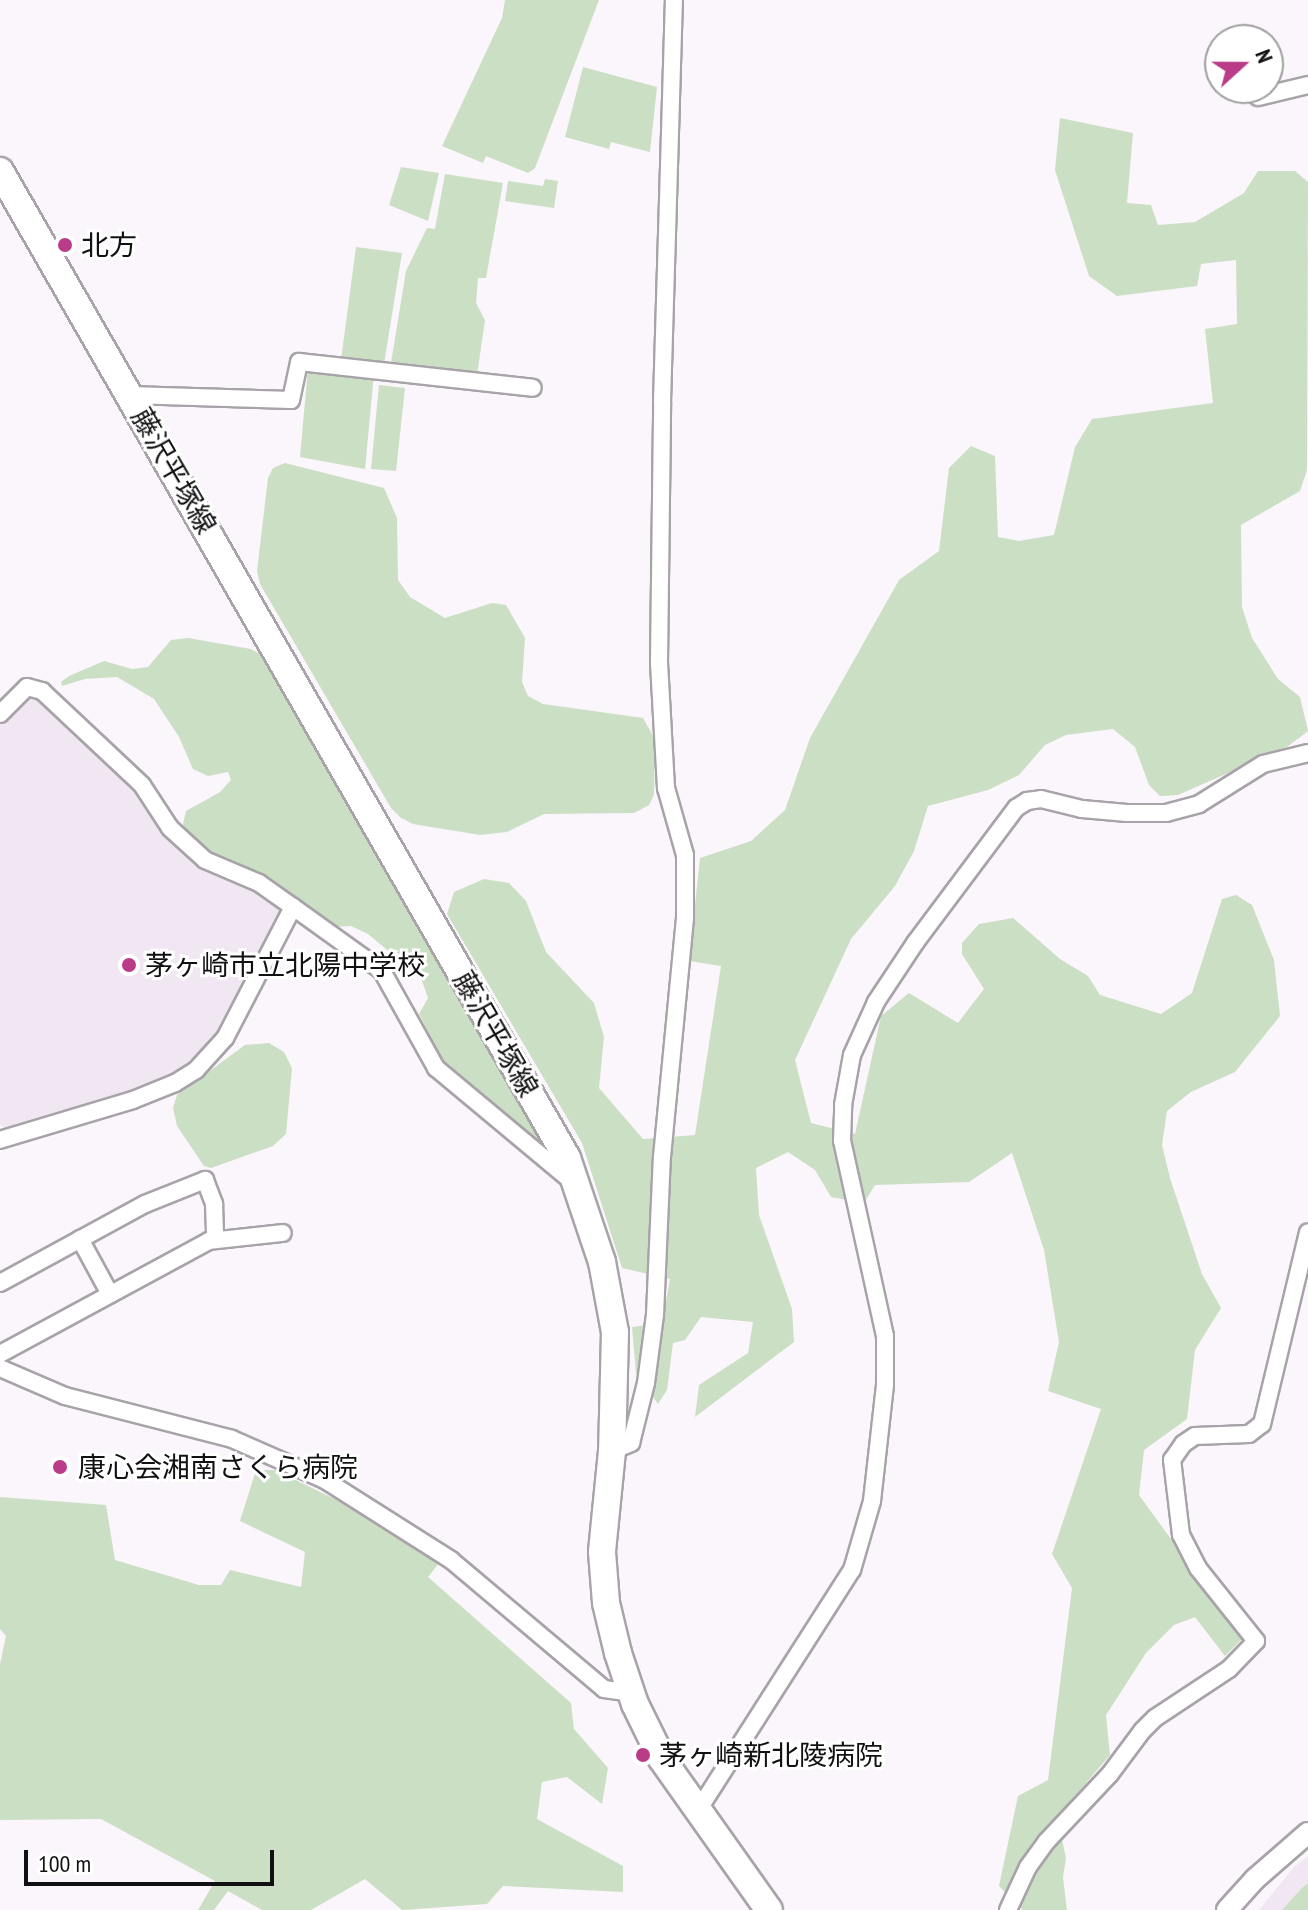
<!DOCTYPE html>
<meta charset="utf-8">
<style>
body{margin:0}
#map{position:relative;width:1308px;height:1910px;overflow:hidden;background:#fbf5fc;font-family:"PT Sans Narrow","Noto Sans JP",sans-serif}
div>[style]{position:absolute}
.built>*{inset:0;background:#f1e7f3}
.green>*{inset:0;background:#cbdfc5}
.roads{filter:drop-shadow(2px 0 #a8a3a9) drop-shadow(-2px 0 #a8a3a9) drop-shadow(0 2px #a8a3a9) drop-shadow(0 -2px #a8a3a9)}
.minor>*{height:16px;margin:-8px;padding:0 8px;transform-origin:8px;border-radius:8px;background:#fff}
.tertiary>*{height:20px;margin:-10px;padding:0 10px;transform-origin:10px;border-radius:10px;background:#fff}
.primary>*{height:26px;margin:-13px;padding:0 13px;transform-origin:13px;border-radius:13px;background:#fff}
.dots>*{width:22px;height:22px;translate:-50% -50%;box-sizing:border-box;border:4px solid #fff;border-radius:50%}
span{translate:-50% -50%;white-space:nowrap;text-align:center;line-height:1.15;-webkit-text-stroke:6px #fff;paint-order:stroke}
.poi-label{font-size:28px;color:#111012}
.left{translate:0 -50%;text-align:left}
.street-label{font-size:28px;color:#111012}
.north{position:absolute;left:1204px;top:24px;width:80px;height:80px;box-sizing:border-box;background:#fff;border:2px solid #a09fa0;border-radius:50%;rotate:69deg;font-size:22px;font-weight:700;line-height:32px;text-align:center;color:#111012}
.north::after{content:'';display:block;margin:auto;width:28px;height:36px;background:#ba3b88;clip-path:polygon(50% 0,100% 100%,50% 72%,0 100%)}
.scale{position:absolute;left:24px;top:1850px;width:250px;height:36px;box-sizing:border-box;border:4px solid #111012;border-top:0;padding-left:10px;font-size:24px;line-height:28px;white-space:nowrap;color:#111012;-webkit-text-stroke:6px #fff;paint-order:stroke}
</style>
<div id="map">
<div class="built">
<i style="clip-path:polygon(41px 696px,131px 780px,155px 816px,283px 904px,285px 914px,218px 1041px,174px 1079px,9px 1133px,0 1124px,0 724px,25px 698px)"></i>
<i style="clip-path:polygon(1308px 1856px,1308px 1910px,1259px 1910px,1294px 1867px)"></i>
</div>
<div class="green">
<i style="clip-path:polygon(505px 0,599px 0,535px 168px,528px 173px,486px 156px,483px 163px,442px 146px,502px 18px)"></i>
<i style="clip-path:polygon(583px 67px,657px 87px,650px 152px,611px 142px,609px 149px,565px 137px)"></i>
<i style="clip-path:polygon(1060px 118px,1133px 133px,1127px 203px,1151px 205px,1158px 225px,1195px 222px,1244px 193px,1258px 171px,1295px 171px,1308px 182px,1307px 470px,1300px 491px,1241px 525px,1242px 607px,1252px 638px,1278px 679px,1300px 697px,1308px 731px,1287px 747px,1178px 795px,1160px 796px,1149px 785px,1135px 747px,1113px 729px,1066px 735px,1045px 745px,1019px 775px,988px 790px,928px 806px,914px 851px,895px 886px,851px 939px,795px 1060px,811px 1123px,855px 1134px,881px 1016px,909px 993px,958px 1023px,984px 989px,962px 954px,962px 943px,979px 924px,1013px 918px,1060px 959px,1088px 976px,1100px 995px,1161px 1014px,1192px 993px,1222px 899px,1236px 895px,1252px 905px,1274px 960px,1280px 1016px,1235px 1072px,1191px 1092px,1167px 1111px,1162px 1145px,1170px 1178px,1202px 1274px,1221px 1308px,1195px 1350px,1187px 1419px,1144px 1450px,1139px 1495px,1243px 1638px,1225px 1656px,1195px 1617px,1174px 1625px,1146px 1653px,1106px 1715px,1110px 1755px,1057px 1817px,1066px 1858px,1063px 1878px,1067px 1910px,1023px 1910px,999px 1886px,1018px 1796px,1048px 1780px,1072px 1588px,1052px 1554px,1101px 1409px,1048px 1391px,1059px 1342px,1044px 1250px,1012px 1153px,969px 1182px,875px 1185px,864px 1203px,831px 1197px,815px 1170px,788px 1152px,756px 1168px,759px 1215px,792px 1309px,794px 1342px,695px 1417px,699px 1385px,748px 1353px,753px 1322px,701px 1317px,685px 1340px,673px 1343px,667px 1390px,658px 1404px,636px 1374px,632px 1327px,662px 1323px,670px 1279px,622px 1268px,582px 1143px,447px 914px,454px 892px,484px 879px,509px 883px,526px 901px,546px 952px,594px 1003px,604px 1037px,599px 1088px,643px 1139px,695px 1135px,721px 966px,689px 961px,700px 858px,751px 841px,785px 810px,810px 738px,899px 580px,939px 551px,949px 468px,971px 446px,995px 456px,998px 537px,1019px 541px,1054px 535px,1075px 447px,1092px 419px,1213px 403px,1205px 329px,1237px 324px,1236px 260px,1201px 264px,1197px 286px,1117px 296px,1089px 276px,1055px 170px)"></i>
<i style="clip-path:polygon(401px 167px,439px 173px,428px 221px,389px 205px)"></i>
<i style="clip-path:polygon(445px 174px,503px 183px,486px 278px,478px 278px,476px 303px,485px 320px,477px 375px,391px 363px,406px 271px,427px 228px,435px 229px)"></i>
<i style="clip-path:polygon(545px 179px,558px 181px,554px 208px,505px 201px,508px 181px,543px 186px)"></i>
<i style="clip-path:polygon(356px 247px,402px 253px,384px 364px,341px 360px)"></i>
<i style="clip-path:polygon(308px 368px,374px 373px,365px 469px,300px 457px)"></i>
<i style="clip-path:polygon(379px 385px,405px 388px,396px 471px,371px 469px)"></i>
<i style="clip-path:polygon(285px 463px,384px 488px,397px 518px,398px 580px,410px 597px,445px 618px,492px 603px,506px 605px,525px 638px,522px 682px,528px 696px,543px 704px,643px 718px,655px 739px,654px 795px,649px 805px,634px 813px,544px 814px,507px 832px,480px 835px,413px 824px,401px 818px,391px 808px,260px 584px,257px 571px,268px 478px,273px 468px)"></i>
<i style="clip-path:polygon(188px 638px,251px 649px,263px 656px,274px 670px,538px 1132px,539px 1142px,535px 1147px,448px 1072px,419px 1014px,428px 998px,421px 978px,368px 934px,351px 926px,333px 927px,277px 885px,201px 849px,186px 834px,183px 824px,186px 811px,220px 792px,231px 780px,228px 772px,208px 776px,193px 769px,179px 737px,154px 699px,117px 677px,85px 679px,62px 686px,61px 682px,69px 676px,104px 661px,132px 669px,148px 667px,171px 640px)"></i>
<i style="clip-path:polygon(269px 1043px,284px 1052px,292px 1068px,286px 1134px,273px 1146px,211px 1168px,204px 1166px,177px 1126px,173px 1108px,177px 1095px,245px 1045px)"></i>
<i style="clip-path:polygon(256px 1470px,275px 1470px,347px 1505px,440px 1562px,428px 1577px,571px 1703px,574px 1729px,608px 1768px,602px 1804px,567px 1777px,542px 1782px,537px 1819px,623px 1866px,623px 1892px,503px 1886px,487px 1904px,402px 1910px,365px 1879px,311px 1910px,262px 1910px,228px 1891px,214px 1910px,198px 1910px,215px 1881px,101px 1819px,0 1820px,0 1664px,6px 1636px,0 1629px,0 1497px,106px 1505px,115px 1560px,199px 1585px,221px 1585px,230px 1570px,301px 1587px,305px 1552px,240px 1521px)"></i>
<i style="clip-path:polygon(1308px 1883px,1308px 1910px,1282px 1910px,1302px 1888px)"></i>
</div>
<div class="roads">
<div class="minor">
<i style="left:1258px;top:97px;width:51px;rotate:-13.5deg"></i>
<i style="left:130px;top:395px;width:161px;rotate:1.8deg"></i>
<i style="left:291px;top:400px;width:39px;rotate:-78deg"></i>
<i style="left:299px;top:362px;width:235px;rotate:6.3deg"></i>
<i style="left:0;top:714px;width:38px;rotate:-45deg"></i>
<i style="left:27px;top:687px;width:16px;rotate:15deg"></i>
<i style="left:42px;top:691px;width:137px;rotate:43.2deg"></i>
<i style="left:142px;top:785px;width:51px;rotate:56.9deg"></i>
<i style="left:170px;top:828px;width:47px;rotate:42.4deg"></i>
<i style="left:205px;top:860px;width:59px;rotate:23.1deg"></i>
<i style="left:259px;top:883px;width:42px;rotate:35.2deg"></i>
<i style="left:293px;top:907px;width:148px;rotate:117.4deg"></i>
<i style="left:225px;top:1038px;width:43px;rotate:132.2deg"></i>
<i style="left:196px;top:1070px;width:25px;rotate:148deg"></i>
<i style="left:175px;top:1083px;width:45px;rotate:158deg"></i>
<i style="left:133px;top:1100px;width:139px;rotate:163.3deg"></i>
<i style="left:293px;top:907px;width:110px;rotate:35.7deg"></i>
<i style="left:382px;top:971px;width:111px;rotate:60.9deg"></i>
<i style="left:436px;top:1068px;width:178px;rotate:39.8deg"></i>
<i style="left:80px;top:1239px;width:63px;rotate:61.4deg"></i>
<i style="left:0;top:1283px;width:165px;rotate:-28.6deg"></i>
<i style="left:145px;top:1204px;width:65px;rotate:-21.8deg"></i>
<i style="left:205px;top:1180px;width:26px;rotate:69deg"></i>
<i style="left:214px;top:1204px;width:35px;rotate:88deg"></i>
<i style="left:0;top:1354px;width:238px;rotate:-28.4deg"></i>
<i style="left:209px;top:1241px;width:74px;rotate:-6.2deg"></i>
<i style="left:0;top:1368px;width:71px;rotate:23.3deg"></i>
<i style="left:65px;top:1396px;width:172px;rotate:14.4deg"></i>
<i style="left:232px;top:1439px;width:102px;rotate:23.8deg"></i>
<i style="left:325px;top:1480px;width:149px;rotate:32.4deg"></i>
<i style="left:451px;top:1560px;width:200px;rotate:40.1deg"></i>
<i style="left:604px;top:1689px;width:27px;rotate:8deg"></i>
<i style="left:612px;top:1451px;width:21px;rotate:-23deg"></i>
<i style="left:631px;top:1443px;width:62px;rotate:-76deg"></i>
<i style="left:646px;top:1383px;width:69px;rotate:-82.5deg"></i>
<i style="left:655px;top:1315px;width:158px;rotate:-87.5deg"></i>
<i style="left:662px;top:1157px;width:240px;rotate:-84.5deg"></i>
<i style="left:685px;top:918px;width:63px;rotate:-90deg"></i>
<i style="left:685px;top:855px;width:70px;rotate:-105.8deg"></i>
<i style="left:666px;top:788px;width:126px;rotate:-93.2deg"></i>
<i style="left:659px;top:662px;width:260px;rotate:-89.3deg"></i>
<i style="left:662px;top:402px;width:402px;rotate:-88.3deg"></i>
<i style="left:697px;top:1812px;width:287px;rotate:-57.4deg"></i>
<i style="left:852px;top:1570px;width:72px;rotate:-73.8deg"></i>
<i style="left:872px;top:1501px;width:117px;rotate:-83.6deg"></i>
<i style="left:885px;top:1385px;width:49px;rotate:-90deg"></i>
<i style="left:885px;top:1336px;width:200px;rotate:-102.4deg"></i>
<i style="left:842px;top:1141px;width:36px;rotate:-88deg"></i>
<i style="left:843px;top:1105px;width:51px;rotate:-79.8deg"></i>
<i style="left:852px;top:1055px;width:58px;rotate:-65.6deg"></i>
<i style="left:876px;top:1002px;width:71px;rotate:-56.5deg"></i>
<i style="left:915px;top:943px;width:169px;rotate:-53.2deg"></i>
<i style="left:1016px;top:808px;width:13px;rotate:-32deg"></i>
<i style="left:1027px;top:801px;width:14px;rotate:-8deg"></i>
<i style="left:1041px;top:799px;width:42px;rotate:13.7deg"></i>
<i style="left:1082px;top:809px;width:45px;rotate:5.1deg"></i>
<i style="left:1127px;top:813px;width:39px"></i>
<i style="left:1166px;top:813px;width:34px;rotate:-15deg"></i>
<i style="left:1199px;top:804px;width:75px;rotate:-32deg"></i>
<i style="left:1263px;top:764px;width:46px;rotate:-13.7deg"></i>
<i style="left:1008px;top:1910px;width:47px;rotate:-65.1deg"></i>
<i style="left:1028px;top:1867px;width:31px;rotate:-54deg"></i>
<i style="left:1046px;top:1842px;width:93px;rotate:-46.7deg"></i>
<i style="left:1110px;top:1774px;width:54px;rotate:-53.3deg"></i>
<i style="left:1142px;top:1731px;width:18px;rotate:-45deg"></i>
<i style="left:1155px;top:1718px;width:89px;rotate:-33.5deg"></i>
<i style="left:1229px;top:1669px;width:39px;rotate:-46deg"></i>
<i style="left:1256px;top:1641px;width:93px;rotate:-128.5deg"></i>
<i style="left:1198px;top:1568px;width:37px;rotate:-117deg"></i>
<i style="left:1181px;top:1535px;width:76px;rotate:-96.8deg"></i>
<i style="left:1172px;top:1460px;width:19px;rotate:-55deg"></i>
<i style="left:1183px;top:1444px;width:14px;rotate:-34deg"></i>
<i style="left:1195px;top:1436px;width:54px;rotate:-2.1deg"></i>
<i style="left:1249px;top:1434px;width:16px;rotate:-38deg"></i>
<i style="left:1262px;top:1424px;width:197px;rotate:-76.5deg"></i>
</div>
<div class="tertiary">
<i style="left:1227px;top:1910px;width:42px;rotate:-47.9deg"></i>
<i style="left:1255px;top:1879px;width:70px;rotate:-41deg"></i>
</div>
<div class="primary">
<i style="left:0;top:171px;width:1138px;rotate:60.12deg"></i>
<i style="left:567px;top:1158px;width:110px;rotate:71.4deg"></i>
<i style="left:602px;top:1262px;width:71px;rotate:79.5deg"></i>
<i style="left:615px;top:1332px;width:119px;rotate:91.4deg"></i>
<i style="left:612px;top:1451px;width:101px;rotate:95.7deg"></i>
<i style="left:602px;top:1552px;width:51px;rotate:85.5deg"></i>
<i style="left:606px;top:1603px;width:51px;rotate:76.5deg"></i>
<i style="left:618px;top:1653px;width:54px;rotate:71.6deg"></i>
<i style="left:635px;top:1704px;width:61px;rotate:63.9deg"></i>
<i style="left:662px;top:1759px;width:185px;rotate:54.7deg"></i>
</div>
</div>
<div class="dots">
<i style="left:65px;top:245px;background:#ba3b88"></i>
<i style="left:129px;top:965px;background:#ba3b88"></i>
<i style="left:60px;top:1467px;background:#ba3b88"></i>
<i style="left:643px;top:1755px;background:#ba3b88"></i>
</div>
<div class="poi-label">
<span class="left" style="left:81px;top:245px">北方</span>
<span class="left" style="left:145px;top:965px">茅ヶ崎市立北陽中学校</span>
<span class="left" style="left:78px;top:1467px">康心会湘南さくら病院</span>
<span class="left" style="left:659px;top:1755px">茅ヶ崎新北陵病院</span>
</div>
<div class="street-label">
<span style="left:174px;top:471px;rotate:60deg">藤沢平塚線</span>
<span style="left:496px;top:1034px;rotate:60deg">藤沢平塚線</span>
</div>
<div class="north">N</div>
<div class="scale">100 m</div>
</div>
